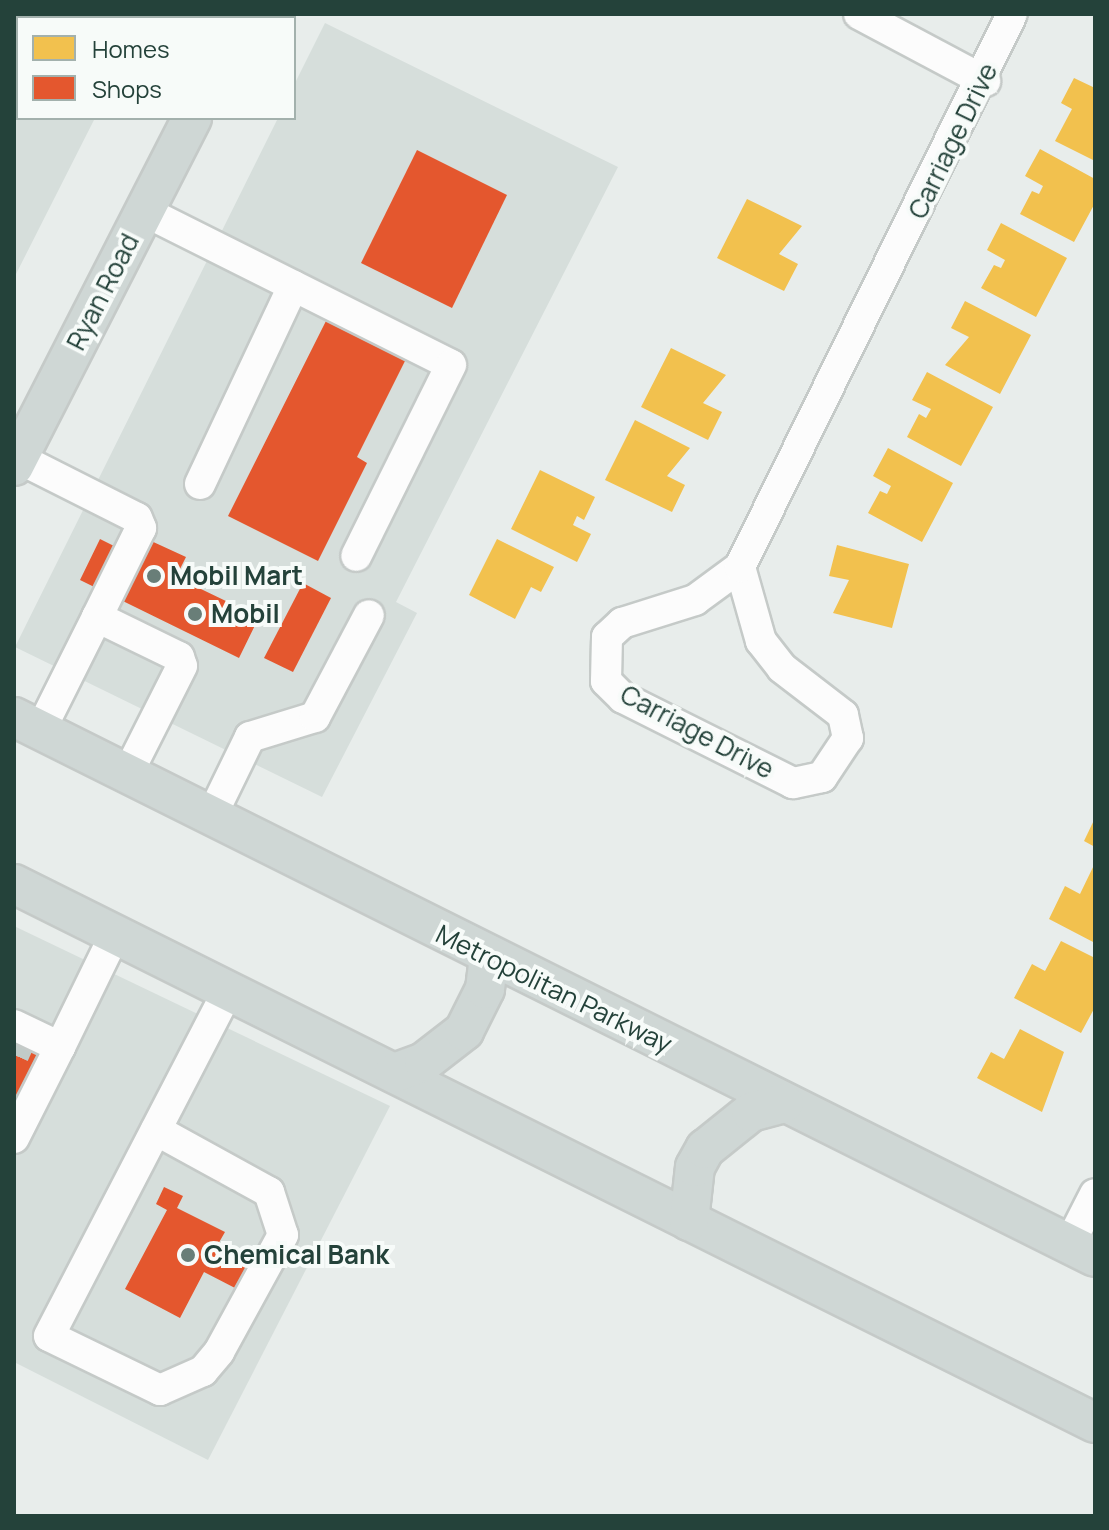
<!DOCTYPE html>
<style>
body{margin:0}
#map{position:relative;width:1109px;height:1530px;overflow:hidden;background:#e8edeb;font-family:Manrope,sans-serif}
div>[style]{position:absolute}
.built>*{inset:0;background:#d6dedb}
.homes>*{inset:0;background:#f2c14e}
.shops>*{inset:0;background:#e4572e}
.minor-tunnel>*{height:30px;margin-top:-15px;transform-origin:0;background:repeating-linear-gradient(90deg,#c1cbc8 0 30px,transparent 0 45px)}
.roads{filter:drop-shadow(2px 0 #c5cac8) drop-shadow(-2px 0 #c5cac8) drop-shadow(0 2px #c5cac8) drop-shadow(0 -2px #c5cac8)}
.minor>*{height:30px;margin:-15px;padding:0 15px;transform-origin:15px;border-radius:15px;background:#fcfcfc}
.major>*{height:38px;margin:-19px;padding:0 19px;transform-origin:19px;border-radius:19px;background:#cfd7d5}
.dots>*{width:22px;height:22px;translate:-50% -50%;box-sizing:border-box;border:4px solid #f7fbf9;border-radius:50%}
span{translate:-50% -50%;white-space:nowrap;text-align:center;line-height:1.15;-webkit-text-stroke:8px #f7fbf9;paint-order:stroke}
.street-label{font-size:26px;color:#24423a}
.poi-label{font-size:26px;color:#24423a;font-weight:700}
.left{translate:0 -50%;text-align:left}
.frame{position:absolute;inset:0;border:16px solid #24423a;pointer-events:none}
.legend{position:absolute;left:16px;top:16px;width:280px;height:104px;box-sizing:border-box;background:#f7fbf9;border:2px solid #a3b1ad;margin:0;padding:10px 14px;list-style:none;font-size:24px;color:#24423a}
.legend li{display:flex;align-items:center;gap:16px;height:40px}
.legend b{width:40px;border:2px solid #a3b1ad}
</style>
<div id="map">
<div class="built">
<i style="clip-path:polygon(14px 14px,147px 14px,18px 18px,18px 118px,95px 118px,14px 278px)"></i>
<i style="clip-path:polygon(325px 23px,618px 167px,396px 602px,417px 613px,322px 797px,15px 647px,278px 118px,294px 118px,294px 85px)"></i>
<i style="clip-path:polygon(14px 926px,390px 1106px,208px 1460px,14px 1362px)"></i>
</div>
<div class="homes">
<i style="clip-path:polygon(1074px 78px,1095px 88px,1095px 161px,1055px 141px,1072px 109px,1061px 103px)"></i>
<i style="clip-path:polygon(1040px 149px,1095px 179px,1095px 203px,1074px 242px,1020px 214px,1032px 191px,1039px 194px,1043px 186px,1025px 176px)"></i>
<i style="clip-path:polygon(747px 199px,802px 226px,779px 254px,798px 264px,784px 291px,717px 258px)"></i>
<i style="clip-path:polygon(1001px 223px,1067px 258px,1036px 317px,981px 288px,994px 265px,1001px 268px,1005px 260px,987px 250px)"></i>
<i style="clip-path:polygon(965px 301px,1031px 335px,1000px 394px,945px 365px,969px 337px,951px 328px)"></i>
<i style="clip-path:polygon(671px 348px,726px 375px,703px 403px,722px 412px,708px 440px,641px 407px)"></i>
<i style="clip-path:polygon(927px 372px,993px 407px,961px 466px,907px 437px,919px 414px,926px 418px,931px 409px,912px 400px)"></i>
<i style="clip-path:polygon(635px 420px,690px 448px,667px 476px,685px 485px,672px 512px,605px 480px)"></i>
<i style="clip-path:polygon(888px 448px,953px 483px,922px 542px,868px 513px,880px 491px,887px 494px,891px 486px,873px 476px)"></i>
<i style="clip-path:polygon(540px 470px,595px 497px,584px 520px,577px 516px,573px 525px,591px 534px,577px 562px,511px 529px)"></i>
<i style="clip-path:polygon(497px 539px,554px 567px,541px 592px,531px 587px,515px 619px,469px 595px)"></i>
<i style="clip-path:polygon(837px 545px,909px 564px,892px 628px,833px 613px,849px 580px,829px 576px)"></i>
<i style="clip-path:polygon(1095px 818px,1095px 847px,1084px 841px)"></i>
<i style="clip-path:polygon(1095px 863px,1095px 943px,1049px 919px,1065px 886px,1080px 894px)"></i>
<i style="clip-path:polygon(1061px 941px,1095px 958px,1095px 1007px,1081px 1033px,1014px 998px,1032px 964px,1045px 971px)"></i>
<i style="clip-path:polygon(1020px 1029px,1064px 1052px,1042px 1112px,977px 1078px,991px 1052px,1004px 1059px)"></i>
</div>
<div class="shops">
<i style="clip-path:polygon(417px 150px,507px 195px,452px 308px,361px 263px)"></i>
<i style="clip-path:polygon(329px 315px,408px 355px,357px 457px,367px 463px,318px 561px,228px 516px)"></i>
<i style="clip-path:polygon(100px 539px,140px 559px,149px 540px,186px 557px,176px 577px,259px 617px,239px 658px,80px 580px)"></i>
<i style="clip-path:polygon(303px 583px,331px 598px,293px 672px,264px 658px)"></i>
<i style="clip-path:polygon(14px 1041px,43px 1056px,14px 1116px)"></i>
<i style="clip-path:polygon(164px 1187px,183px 1196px,177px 1208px,225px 1232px,217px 1246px,249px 1263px,235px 1288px,204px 1272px,180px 1318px,125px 1289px,167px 1210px,156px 1204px)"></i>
</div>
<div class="minor-tunnel">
<i style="left:14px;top:1055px;width:12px;rotate:-66deg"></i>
</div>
<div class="roads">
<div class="minor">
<i style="left:146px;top:14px;width:10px;rotate:24deg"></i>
<i style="left:859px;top:14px;width:143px;rotate:28deg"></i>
<i style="left:56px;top:15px;width:6px;rotate:31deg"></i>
<i style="left:14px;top:97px;width:9px;rotate:-63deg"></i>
<i style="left:144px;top:211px;width:343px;rotate:26.6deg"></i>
<i style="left:451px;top:365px;width:213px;rotate:116.4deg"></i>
<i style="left:18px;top:458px;width:133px;rotate:26.8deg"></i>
<i style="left:137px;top:518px;width:11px;rotate:68deg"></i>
<i style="left:141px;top:528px;width:99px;rotate:116.3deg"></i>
<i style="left:200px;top:484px;width:219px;rotate:-64.8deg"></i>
<i style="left:740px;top:567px;width:77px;rotate:74.2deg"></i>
<i style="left:761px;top:641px;width:34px;rotate:52deg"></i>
<i style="left:782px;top:668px;width:77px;rotate:37.6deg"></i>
<i style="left:843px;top:715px;width:24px;rotate:78deg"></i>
<i style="left:848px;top:738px;width:47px;rotate:123.7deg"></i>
<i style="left:822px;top:777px;width:30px;rotate:168deg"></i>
<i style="left:793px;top:783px;width:190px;rotate:-153.4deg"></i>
<i style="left:623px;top:698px;width:24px;rotate:-135deg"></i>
<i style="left:606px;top:681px;width:44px;rotate:-88.7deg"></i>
<i style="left:607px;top:637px;width:21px;rotate:-43deg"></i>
<i style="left:622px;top:623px;width:77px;rotate:-17.5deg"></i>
<i style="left:695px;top:600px;width:56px;rotate:-36.3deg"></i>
<i style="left:740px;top:567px;width:616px;rotate:-63.81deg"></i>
<i style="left:40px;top:731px;width:127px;rotate:-63.4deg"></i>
<i style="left:97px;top:617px;width:91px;rotate:26deg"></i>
<i style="left:179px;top:657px;width:9px;rotate:72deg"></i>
<i style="left:182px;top:666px;width:122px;rotate:116.8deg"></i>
<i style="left:211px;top:817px;width:89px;rotate:-64deg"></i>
<i style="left:250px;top:737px;width:68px;rotate:-17.1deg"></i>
<i style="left:315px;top:717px;width:115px;rotate:-62.1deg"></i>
<i style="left:14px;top:1025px;width:51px;rotate:25.6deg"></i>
<i style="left:60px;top:1047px;width:102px;rotate:116.8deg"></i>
<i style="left:60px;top:1047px;width:126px;rotate:-64deg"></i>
<i style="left:156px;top:1130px;width:129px;rotate:28.8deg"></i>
<i style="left:269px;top:1192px;width:45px;rotate:72deg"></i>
<i style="left:283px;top:1235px;width:133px;rotate:118.7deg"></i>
<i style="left:219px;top:1352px;width:25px;rotate:130deg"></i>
<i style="left:203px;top:1371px;width:47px;rotate:156.2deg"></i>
<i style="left:160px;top:1390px;width:123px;rotate:-154.1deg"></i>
<i style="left:49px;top:1336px;width:390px;rotate:-62.6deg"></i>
<i style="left:1069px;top:1245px;width:57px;rotate:-63deg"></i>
</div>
<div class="major">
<i style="left:243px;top:18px;width:4px;rotate:-63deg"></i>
<i style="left:14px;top:466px;width:391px;rotate:-62.9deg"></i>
<i style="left:14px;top:717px;width:1208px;rotate:26.54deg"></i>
<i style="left:14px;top:884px;width:1208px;rotate:26.5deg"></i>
<i style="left:394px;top:1073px;width:32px;rotate:-20deg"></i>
<i style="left:424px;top:1062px;width:51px;rotate:-37.8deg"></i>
<i style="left:464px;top:1031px;width:47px;rotate:-63.4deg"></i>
<i style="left:485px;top:989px;width:32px;rotate:-83deg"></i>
<i style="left:689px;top:1221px;width:54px;rotate:-83.7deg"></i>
<i style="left:695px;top:1167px;width:21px;rotate:-61deg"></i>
<i style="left:705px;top:1149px;width:59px;rotate:-38.8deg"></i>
<i style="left:751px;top:1112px;width:34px;rotate:-15deg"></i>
</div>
</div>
<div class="dots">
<i style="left:154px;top:576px;background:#697e78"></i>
<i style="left:195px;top:614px;background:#697e78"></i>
<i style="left:188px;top:1255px;background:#697e78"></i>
</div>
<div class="street-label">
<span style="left:953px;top:141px;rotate:-64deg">Carriage Drive</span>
<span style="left:103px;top:292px;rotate:-63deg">Ryan Road</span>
<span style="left:697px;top:732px;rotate:28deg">Carriage Drive</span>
<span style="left:554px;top:989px;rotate:26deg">Metropolitan Parkway</span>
</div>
<div class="poi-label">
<span class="left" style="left:170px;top:576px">Mobil Mart</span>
<span class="left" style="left:211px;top:614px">Mobil</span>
<span class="left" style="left:204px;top:1255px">Chemical Bank</span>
</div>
<div class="frame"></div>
<ul class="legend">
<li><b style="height:22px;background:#f2c14e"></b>Homes</li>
<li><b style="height:22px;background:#e4572e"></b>Shops</li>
</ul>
</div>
